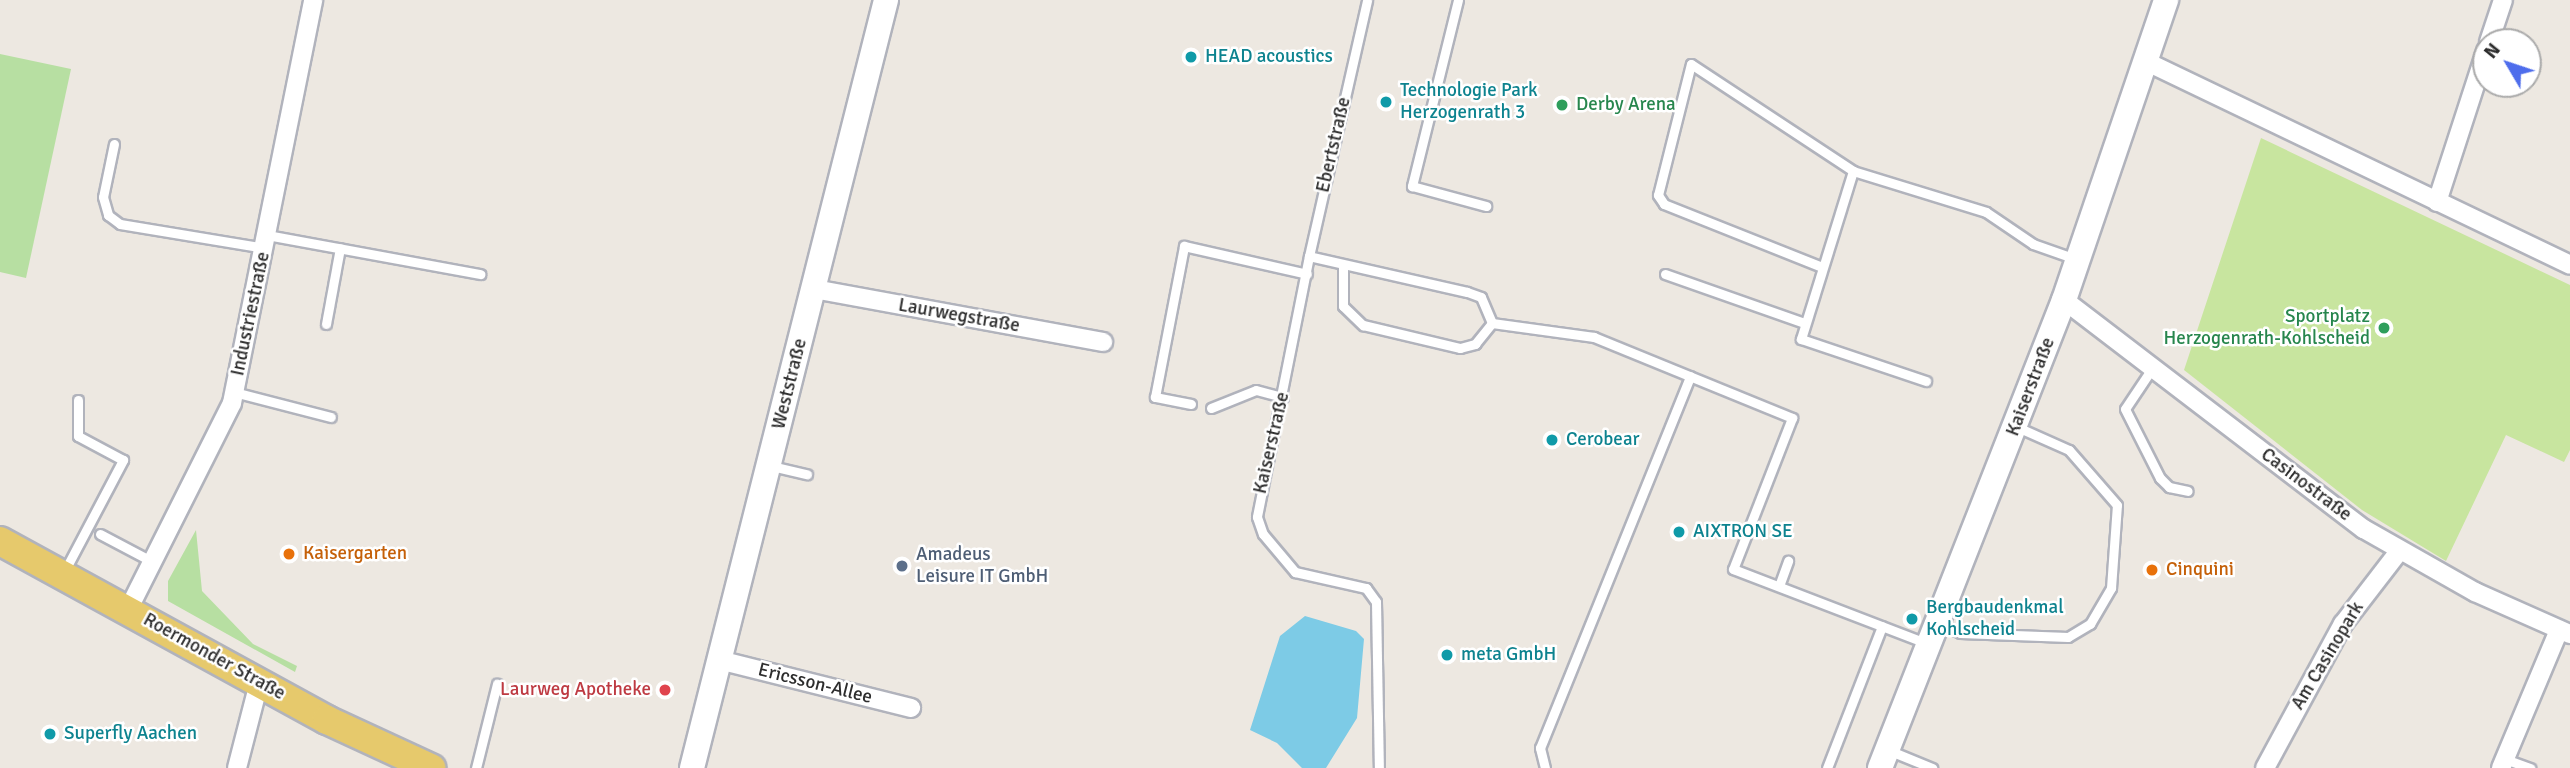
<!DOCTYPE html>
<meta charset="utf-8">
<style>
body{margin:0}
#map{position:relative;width:2570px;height:768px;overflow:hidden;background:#ede8e1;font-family:Signika,sans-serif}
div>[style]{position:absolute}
.green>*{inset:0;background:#b7dfa2}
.pitch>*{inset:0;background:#c8e59f}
.water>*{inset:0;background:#7dcbe6}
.roads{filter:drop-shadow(2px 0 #b1b3bc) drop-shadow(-2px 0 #b1b3bc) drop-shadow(0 2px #b1b3bc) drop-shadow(0 -2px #b1b3bc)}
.lane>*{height:9px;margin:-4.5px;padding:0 4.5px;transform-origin:4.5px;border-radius:4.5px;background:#fff}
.street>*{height:18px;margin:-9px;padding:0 9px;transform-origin:9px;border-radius:9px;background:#fff}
.secondary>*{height:24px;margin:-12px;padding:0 12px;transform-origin:12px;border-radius:12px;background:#fff}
.primary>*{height:28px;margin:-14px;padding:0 14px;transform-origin:14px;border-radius:14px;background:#e6c96c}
.dots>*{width:19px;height:19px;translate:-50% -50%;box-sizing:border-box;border:4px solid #fff;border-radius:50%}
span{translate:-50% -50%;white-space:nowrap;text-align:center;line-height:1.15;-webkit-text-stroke:5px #fff;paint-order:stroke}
.culture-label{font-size:19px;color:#0d838f}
.left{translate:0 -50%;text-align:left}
.leisure-label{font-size:19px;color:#27864d}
.right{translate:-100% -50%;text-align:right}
.street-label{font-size:19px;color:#2d2d2d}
.food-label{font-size:19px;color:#c56008}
.service-label{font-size:19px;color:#4e5e75}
.health-label{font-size:19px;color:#be3a42}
.north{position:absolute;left:2472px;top:28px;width:70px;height:70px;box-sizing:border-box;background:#fff;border:2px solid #ababab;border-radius:50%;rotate:309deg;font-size:19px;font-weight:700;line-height:28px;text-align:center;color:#2d2d2d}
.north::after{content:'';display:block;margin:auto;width:24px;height:32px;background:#4e6dec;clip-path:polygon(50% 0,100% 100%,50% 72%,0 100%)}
</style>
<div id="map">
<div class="green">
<i style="clip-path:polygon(0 54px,71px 69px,26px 278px,0 272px)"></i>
<i style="clip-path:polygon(196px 530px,202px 591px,253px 644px,297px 666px,295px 672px,168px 601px,168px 581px)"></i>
</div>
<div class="pitch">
<i style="clip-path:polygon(2261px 138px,2570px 285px,2570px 450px,2564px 462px,2506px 435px,2446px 561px,2362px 510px,2184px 370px)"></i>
</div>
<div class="water">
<i style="clip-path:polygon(1305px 616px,1356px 631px,1364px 639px,1357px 718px,1326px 768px,1302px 768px,1277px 743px,1250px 730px,1280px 636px)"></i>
</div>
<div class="roads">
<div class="lane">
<i style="left:1458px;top:0;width:192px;rotate:103.9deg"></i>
<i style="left:1412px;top:186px;width:77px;rotate:15.1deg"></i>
<i style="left:114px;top:144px;width:54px;rotate:101.7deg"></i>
<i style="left:103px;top:197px;width:19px;rotate:74deg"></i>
<i style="left:108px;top:215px;width:15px;rotate:37deg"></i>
<i style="left:120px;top:224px;width:147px;rotate:9.4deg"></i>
<i style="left:1853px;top:171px;width:176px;rotate:107.2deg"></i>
<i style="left:1801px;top:339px;width:132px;rotate:18.6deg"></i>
<i style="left:267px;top:235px;width:217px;rotate:10.4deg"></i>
<i style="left:1309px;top:256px;width:266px;rotate:101.3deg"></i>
<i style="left:1257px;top:517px;width:18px;rotate:71deg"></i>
<i style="left:1263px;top:534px;width:50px;rotate:49.9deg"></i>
<i style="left:1295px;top:572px;width:73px;rotate:12.7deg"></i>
<i style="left:1366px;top:588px;width:17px;rotate:54deg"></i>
<i style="left:1376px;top:602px;width:166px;rotate:89deg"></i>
<i style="left:1343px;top:265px;width:41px;rotate:90deg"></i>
<i style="left:1343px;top:306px;width:28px;rotate:44deg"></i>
<i style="left:1363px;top:325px;width:100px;rotate:13.3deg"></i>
<i style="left:1460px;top:348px;width:16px;rotate:-15deg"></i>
<i style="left:1475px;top:344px;width:27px;rotate:-51deg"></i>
<i style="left:1492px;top:323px;width:28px;rotate:-113deg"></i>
<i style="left:1481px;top:297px;width:15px;rotate:-160deg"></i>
<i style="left:1467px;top:292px;width:162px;rotate:-167.2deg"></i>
<i style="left:1309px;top:256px;width:262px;rotate:-77.2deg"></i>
<i style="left:1822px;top:267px;width:170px;rotate:-158.3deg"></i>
<i style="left:1664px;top:204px;width:11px;rotate:-124deg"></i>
<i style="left:1658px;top:195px;width:135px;rotate:-75.9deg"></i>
<i style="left:1691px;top:64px;width:194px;rotate:33.4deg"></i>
<i style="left:1853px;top:171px;width:139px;rotate:17.1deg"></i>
<i style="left:1986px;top:212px;width:57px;rotate:34.2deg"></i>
<i style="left:2033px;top:244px;width:46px;rotate:19.2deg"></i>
<i style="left:1665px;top:274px;width:147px;rotate:19.4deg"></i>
<i style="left:1492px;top:323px;width:103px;rotate:7.8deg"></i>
<i style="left:1594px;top:337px;width:214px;rotate:22.2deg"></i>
<i style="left:1792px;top:418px;width:162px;rotate:111.3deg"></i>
<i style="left:1733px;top:569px;width:209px;rotate:21deg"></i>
<i style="left:326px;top:324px;width:77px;rotate:-79.6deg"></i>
<i style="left:2153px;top:367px;width:50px;rotate:123.7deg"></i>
<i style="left:2125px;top:409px;width:77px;rotate:63.1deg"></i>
<i style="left:2160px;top:478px;width:13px;rotate:45deg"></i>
<i style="left:2169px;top:487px;width:19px;rotate:12deg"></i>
<i style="left:234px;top:392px;width:100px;rotate:14.5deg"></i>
<i style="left:1191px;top:404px;width:37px;rotate:-169deg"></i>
<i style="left:1155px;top:397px;width:154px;rotate:-79.1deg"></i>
<i style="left:1184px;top:246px;width:126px;rotate:12.8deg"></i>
<i style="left:1211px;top:408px;width:48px;rotate:-21.8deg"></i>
<i style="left:1256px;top:390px;width:28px;rotate:15deg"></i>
<i style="left:771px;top:466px;width:37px;rotate:13deg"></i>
<i style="left:100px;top:534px;width:60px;rotate:27.8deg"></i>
<i style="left:64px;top:572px;width:127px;rotate:-62.2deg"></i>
<i style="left:123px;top:460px;width:51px;rotate:-151.9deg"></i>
<i style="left:78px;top:436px;width:36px;rotate:-90deg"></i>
<i style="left:1779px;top:586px;width:27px;rotate:-70deg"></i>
<i style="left:1939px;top:623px;width:23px;rotate:25deg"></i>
<i style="left:1960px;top:633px;width:108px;rotate:2.1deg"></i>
<i style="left:2068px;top:637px;width:26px;rotate:-31deg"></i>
<i style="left:2090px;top:624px;width:42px;rotate:-59.7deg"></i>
<i style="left:2111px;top:588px;width:83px;rotate:-85.9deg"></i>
<i style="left:2117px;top:505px;width:73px;rotate:-131.1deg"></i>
<i style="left:2069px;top:450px;width:57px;rotate:-156.1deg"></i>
<i style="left:1888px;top:750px;width:48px;rotate:22.2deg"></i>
<i style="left:2505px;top:759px;width:27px;rotate:20deg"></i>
<i style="left:476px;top:768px;width:87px;rotate:-76deg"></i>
<i style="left:1545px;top:768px;width:21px;rotate:-104deg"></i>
<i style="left:1540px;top:748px;width:401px;rotate:-68deg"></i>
<i style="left:1827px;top:768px;width:152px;rotate:-68.8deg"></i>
</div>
<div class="street">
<i style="left:2489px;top:42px;width:44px;rotate:-71.6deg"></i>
<i style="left:2145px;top:61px;width:471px;rotate:25.6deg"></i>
<i style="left:2437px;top:202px;width:159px;rotate:-72deg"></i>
<i style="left:814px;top:289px;width:294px;rotate:10.4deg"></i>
<i style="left:2064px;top:300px;width:377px;rotate:37.4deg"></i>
<i style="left:2364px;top:529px;width:128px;rotate:29.6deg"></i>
<i style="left:2475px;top:592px;width:104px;rotate:23.9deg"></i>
<i style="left:129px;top:608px;width:229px;rotate:-63.3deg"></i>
<i style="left:232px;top:403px;width:411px;rotate:-78.6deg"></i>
<i style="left:719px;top:660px;width:198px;rotate:14deg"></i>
<i style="left:237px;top:768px;width:88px;rotate:-75.5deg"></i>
<i style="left:2265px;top:768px;width:164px;rotate:-61.6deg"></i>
<i style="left:2343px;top:624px;width:93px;rotate:-52.4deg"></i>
<i style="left:2501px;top:768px;width:150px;rotate:-67.2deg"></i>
</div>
<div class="secondary">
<i style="left:692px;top:768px;width:792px;rotate:-75.82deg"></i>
<i style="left:1880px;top:768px;width:503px;rotate:-68.54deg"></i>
<i style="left:2064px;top:300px;width:317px;rotate:-71.2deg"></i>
</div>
<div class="primary">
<i style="left:0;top:541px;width:373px;rotate:28.7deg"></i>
<i style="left:327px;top:720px;width:115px;rotate:24.8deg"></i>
</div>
</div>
<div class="dots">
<i style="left:1191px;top:57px;background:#0f9aa8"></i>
<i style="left:1386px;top:102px;background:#0f9aa8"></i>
<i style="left:1562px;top:105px;background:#2e9e5b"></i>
<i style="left:2384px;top:328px;background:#2e9e5b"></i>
<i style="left:1552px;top:440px;background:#0f9aa8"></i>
<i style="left:1679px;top:532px;background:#0f9aa8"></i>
<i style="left:289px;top:554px;background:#e8710a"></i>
<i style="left:902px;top:566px;background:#5c6f8a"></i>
<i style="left:2152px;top:570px;background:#e8710a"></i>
<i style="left:1912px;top:619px;background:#0f9aa8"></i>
<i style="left:1447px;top:655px;background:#0f9aa8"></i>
<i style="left:665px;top:690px;background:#e0444e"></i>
<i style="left:50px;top:734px;background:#0f9aa8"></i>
</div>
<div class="culture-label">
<span class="left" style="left:1205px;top:57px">HEAD acoustics</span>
<span class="left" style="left:1400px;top:102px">Technologie Park<br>Herzogenrath 3</span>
<span class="left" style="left:1566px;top:440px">Cerobear</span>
<span class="left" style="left:1693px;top:532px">AIXTRON SE</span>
<span class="left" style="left:1926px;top:619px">Bergbaudenkmal<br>Kohlscheid</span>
<span class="left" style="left:1461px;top:655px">meta GmbH</span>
<span class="left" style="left:64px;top:734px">Superfly Aachen</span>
</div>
<div class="leisure-label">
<span class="left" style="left:1576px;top:105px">Derby Arena</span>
<span class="right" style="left:2370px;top:328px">Sportplatz<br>Herzogenrath-Kohlscheid</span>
</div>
<div class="street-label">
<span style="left:1334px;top:145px;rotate:-77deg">Ebertstraße</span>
<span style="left:251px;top:314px;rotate:-78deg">Industriestraße</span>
<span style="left:959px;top:316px;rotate:10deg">Laurwegstraße</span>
<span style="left:790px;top:384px;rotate:-76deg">Weststraße</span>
<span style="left:2031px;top:387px;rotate:-69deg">Kaiserstraße</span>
<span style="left:1272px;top:443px;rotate:-77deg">Kaiserstraße</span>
<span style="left:2306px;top:485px;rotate:37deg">Casinostraße</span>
<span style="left:2328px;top:656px;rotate:-59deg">Am Casinopark</span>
<span style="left:214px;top:657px;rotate:29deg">Roermonder Straße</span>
<span style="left:815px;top:684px;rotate:14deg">Ericsson-Allee</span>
</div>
<div class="food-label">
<span class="left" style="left:303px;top:554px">Kaisergarten</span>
<span class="left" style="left:2166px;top:570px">Cinquini</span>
</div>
<div class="service-label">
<span class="left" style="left:916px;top:566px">Amadeus<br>Leisure IT GmbH</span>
</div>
<div class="health-label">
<span class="right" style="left:651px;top:690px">Laurweg Apotheke</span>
</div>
<div class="north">N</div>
</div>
